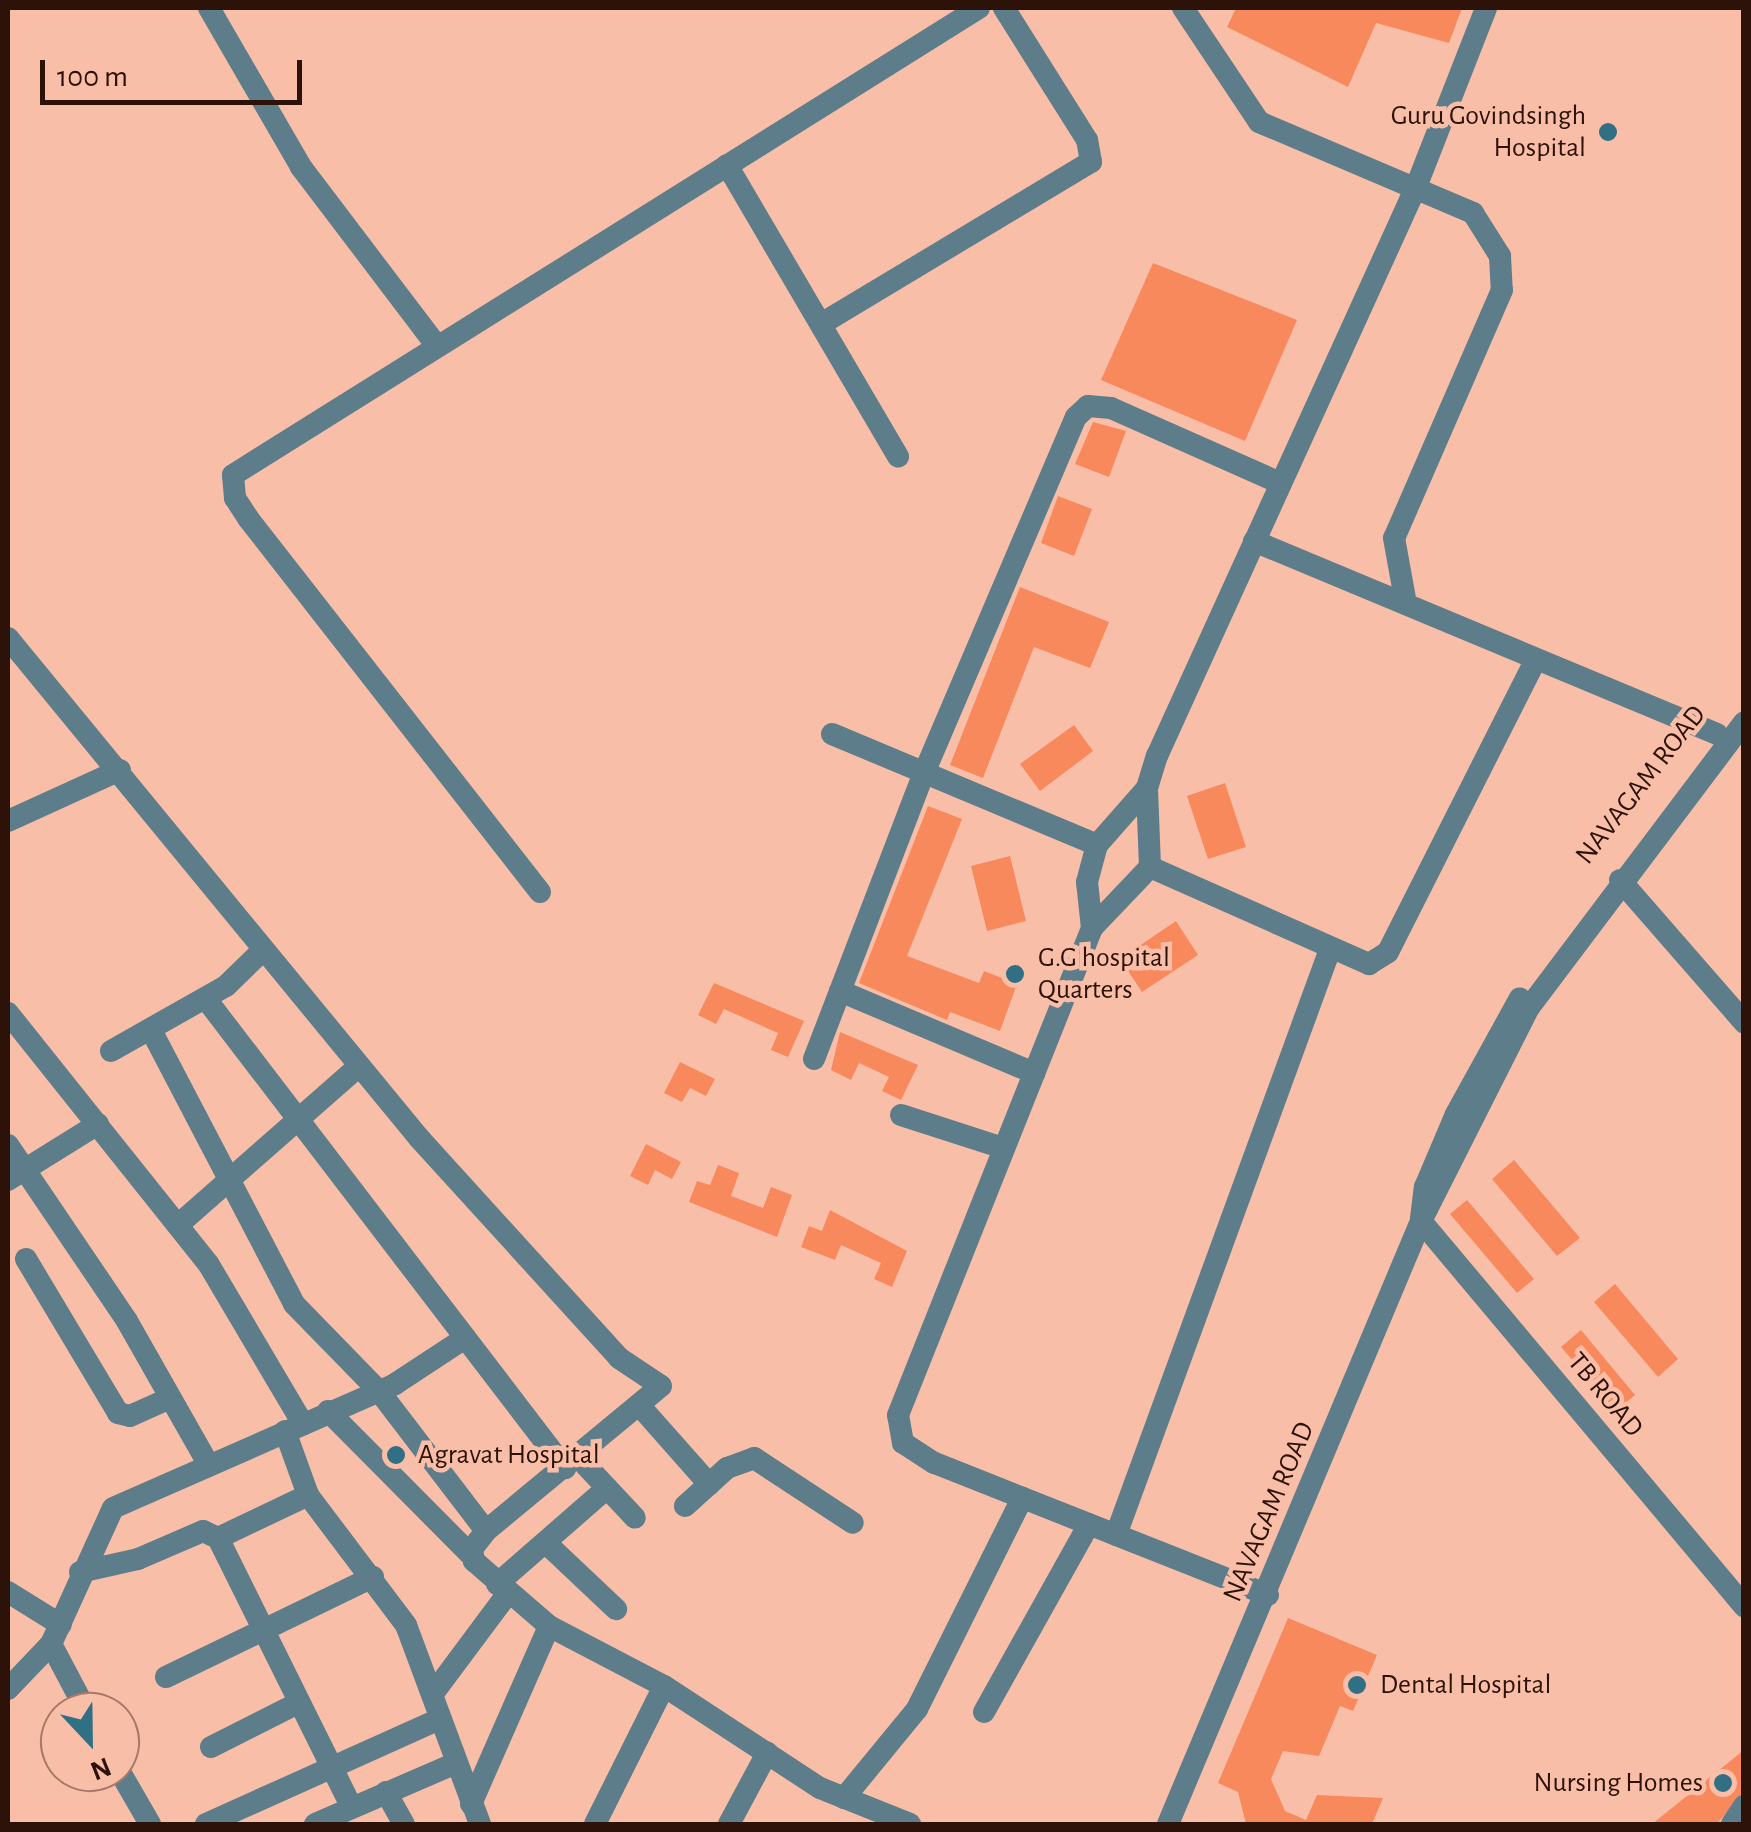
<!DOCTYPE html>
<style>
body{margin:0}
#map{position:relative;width:1751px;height:1832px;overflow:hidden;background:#f9bea8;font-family:"Alegreya Sans",sans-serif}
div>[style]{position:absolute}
.building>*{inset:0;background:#f8895d}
.minor>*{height:22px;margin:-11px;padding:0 11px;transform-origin:11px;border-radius:11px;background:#5c7d89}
.dots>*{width:28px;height:28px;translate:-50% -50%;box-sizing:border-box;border:5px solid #f9bea8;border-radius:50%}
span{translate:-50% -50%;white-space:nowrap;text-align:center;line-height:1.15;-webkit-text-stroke:9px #f9bea8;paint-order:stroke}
.poi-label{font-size:28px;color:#2c1208}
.right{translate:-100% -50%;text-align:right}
.left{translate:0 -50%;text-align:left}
.street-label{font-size:28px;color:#2c1208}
.frame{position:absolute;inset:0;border:10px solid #2c1208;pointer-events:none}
.north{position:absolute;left:40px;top:1692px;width:100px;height:100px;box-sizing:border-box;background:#f9bea8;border:2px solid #a77968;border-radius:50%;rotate:158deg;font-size:28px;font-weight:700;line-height:40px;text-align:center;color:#2c1208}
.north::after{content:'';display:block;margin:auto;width:35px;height:45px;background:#306f84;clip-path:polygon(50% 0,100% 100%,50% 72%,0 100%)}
.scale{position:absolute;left:40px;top:60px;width:262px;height:45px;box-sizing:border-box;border:5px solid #2c1208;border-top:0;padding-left:12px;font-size:30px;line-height:35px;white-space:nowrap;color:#2c1208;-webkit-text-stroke:8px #f9bea8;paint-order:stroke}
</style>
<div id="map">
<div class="building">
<i style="clip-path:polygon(1236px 8px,1462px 8px,1449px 43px,1376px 23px,1348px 87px,1227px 27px)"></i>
<i style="clip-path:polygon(1153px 263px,1297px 320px,1245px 441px,1101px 380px)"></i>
<i style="clip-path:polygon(1093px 422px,1126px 431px,1109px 477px,1075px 464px)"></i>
<i style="clip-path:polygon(1058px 496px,1092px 509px,1074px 556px,1041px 543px)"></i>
<i style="clip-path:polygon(1020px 587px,1109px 622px,1090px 668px,1034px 647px,983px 778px,950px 765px)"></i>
<i style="clip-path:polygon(1074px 725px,1093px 751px,1040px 791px,1020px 764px)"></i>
<i style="clip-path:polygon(1225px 783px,1246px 847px,1208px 859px,1187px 796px)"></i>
<i style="clip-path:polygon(928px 806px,962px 819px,907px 956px,979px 983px,984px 971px,1017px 984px,1000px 1031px,950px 1012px,947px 1020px,859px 983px)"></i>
<i style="clip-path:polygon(1010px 856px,1026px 921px,987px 931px,971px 866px)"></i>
<i style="clip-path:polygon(1176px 921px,1198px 955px,1142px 992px,1120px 959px)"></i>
<i style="clip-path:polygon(714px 983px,804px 1021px,788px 1057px,771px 1050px,778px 1033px,724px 1009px,716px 1024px,698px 1015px)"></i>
<i style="clip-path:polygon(840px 1032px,918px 1065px,901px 1100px,882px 1091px,889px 1077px,859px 1063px,851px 1080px,831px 1070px)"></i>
<i style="clip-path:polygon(680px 1062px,715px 1079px,706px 1096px,690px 1088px,682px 1102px,664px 1093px)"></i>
<i style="clip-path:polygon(646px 1144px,681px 1162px,672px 1179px,655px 1170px,648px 1185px,630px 1176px)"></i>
<i style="clip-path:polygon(1514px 1160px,1580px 1238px,1557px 1256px,1492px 1179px)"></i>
<i style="clip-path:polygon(718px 1165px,739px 1173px,731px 1196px,763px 1208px,771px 1187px,792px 1195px,777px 1237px,689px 1202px,697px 1181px,710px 1185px)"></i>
<i style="clip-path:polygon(1467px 1200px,1534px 1279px,1517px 1293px,1450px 1214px)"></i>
<i style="clip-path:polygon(830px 1210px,907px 1251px,892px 1287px,874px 1279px,881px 1263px,841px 1245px,835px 1260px,801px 1247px,809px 1226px,822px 1231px)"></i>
<i style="clip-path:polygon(1615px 1284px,1678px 1359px,1658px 1377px,1594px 1302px)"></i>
<i style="clip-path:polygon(1581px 1330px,1635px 1395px,1616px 1411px,1561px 1347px)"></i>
<i style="clip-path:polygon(1288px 1618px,1377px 1655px,1353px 1711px,1340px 1706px,1319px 1756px,1283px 1751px,1271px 1779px,1285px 1811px,1306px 1820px,1317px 1795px,1383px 1798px,1372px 1824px,1246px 1824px,1238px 1792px,1218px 1783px)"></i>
<i style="clip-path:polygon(1744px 1750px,1744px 1791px,1717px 1824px,1652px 1824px)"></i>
</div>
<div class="minor">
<i style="left:209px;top:8px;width:184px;rotate:59.9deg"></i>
<i style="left:301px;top:167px;width:220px;rotate:52.8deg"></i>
<i style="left:1183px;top:8px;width:137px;rotate:56.3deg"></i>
<i style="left:1259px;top:122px;width:233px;rotate:23deg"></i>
<i style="left:1473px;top:213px;width:51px;rotate:57.9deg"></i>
<i style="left:1500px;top:256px;width:34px;rotate:87deg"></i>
<i style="left:1502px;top:290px;width:270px;rotate:113.5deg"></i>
<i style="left:1394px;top:538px;width:67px;rotate:79.7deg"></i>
<i style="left:727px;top:165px;width:338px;rotate:59.6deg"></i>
<i style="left:821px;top:324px;width:315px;rotate:-31deg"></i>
<i style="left:1091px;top:162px;width:22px;rotate:-100deg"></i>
<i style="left:1087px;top:140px;width:156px;rotate:-122.2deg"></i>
<i style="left:1254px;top:541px;width:502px;rotate:22.63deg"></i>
<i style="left:8px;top:638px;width:647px;rotate:50.58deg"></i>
<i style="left:419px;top:1138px;width:297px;rotate:47.7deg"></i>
<i style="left:619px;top:1358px;width:50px;rotate:33.7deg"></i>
<i style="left:661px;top:1386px;width:227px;rotate:140.4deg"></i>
<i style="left:486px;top:1531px;width:23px;rotate:128deg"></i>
<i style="left:472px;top:1549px;width:12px;rotate:81deg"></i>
<i style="left:474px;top:1561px;width:99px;rotate:40.9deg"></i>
<i style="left:549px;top:1626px;width:130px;rotate:27.6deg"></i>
<i style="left:664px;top:1686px;width:186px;rotate:33.2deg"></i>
<i style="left:820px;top:1788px;width:97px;rotate:21.8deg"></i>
<i style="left:832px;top:734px;width:287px;rotate:22.7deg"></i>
<i style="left:8px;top:821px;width:123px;rotate:-24.5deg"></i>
<i style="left:1150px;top:867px;width:240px;rotate:23.9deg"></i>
<i style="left:1369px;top:964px;width:22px;rotate:-32deg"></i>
<i style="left:1388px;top:952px;width:324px;rotate:-63.2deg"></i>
<i style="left:1620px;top:880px;width:189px;rotate:48.9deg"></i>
<i style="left:540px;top:892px;width:474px;rotate:-128deg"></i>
<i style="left:248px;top:518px;width:24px;rotate:-123deg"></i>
<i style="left:235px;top:498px;width:23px;rotate:-95deg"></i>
<i style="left:233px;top:475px;width:880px;rotate:-32.05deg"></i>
<i style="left:1092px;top:928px;width:46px;rotate:-96.2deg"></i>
<i style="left:1087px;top:882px;width:38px;rotate:-75deg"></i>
<i style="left:1097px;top:845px;width:76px;rotate:-48.7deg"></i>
<i style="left:840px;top:991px;width:211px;rotate:22.9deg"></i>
<i style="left:206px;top:999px;width:591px;rotate:52.57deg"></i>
<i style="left:8px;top:1013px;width:322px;rotate:51.4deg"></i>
<i style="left:209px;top:1265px;width:185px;rotate:59.4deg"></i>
<i style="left:151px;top:1030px;width:309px;rotate:62.4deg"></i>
<i style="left:294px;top:1304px;width:122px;rotate:45.7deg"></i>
<i style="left:379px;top:1391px;width:176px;rotate:52.6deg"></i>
<i style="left:111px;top:1051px;width:132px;rotate:-29.5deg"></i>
<i style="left:226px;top:986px;width:52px;rotate:-44.2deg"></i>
<i style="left:814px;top:1059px;width:306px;rotate:-69deg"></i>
<i style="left:924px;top:773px;width:387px;rotate:-66.9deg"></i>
<i style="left:1076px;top:417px;width:16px;rotate:-43deg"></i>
<i style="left:1088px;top:406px;width:23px;rotate:5deg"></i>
<i style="left:1111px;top:408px;width:185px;rotate:23.9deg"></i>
<i style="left:901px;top:1115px;width:107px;rotate:17.9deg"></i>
<i style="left:8px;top:1145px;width:212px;rotate:55.9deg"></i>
<i style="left:127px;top:1321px;width:162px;rotate:60.4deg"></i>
<i style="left:8px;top:1180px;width:106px;rotate:-31.9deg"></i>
<i style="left:1421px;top:1218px;width:31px;rotate:-83deg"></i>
<i style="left:1425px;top:1187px;width:79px;rotate:-67deg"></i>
<i style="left:1456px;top:1114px;width:132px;rotate:-61.1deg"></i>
<i style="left:1421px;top:1221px;width:503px;rotate:50deg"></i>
<i style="left:178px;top:1225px;width:241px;rotate:-41.3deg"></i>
<i style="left:26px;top:1259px;width:179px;rotate:59.1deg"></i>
<i style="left:118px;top:1413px;width:12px;rotate:14deg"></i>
<i style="left:130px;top:1416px;width:44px;rotate:-24.2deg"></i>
<i style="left:639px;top:1405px;width:106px;rotate:48.5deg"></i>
<i style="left:328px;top:1411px;width:204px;rotate:45.2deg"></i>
<i style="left:285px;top:1431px;width:68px;rotate:70.2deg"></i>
<i style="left:308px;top:1495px;width:163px;rotate:53deg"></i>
<i style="left:406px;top:1625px;width:212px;rotate:69.6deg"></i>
<i style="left:578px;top:1457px;width:83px;rotate:46.9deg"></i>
<i style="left:685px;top:1506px;width:57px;rotate:-42.1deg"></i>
<i style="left:727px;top:1468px;width:29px;rotate:-20deg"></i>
<i style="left:754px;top:1458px;width:118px;rotate:33.3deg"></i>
<i style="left:1116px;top:1535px;width:621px;rotate:-69.93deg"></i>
<i style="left:218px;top:1538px;width:100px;rotate:-25.5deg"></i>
<i style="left:547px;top:1544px;width:95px;rotate:43.3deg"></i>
<i style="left:80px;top:1572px;width:59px;rotate:-12.6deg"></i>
<i style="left:138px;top:1559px;width:71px;rotate:-23.3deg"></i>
<i style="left:203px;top:1531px;width:17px;rotate:25deg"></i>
<i style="left:218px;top:1538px;width:299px;rotate:63.6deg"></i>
<i style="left:497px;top:1584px;width:146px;rotate:-41.1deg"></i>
<i style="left:8px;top:1592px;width:62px;rotate:31.9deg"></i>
<i style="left:1268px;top:1595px;width:359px;rotate:-158.4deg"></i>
<i style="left:934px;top:1463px;width:37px;rotate:-147deg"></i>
<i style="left:903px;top:1443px;width:28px;rotate:-100deg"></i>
<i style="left:898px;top:1415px;width:524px;rotate:-68.28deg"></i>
<i style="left:1092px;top:928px;width:84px;rotate:-46.4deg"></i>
<i style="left:1150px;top:867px;width:79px;rotate:-92.2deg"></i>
<i style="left:1147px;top:788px;width:34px;rotate:-73deg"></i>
<i style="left:1157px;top:756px;width:625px;rotate:-65.53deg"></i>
<i style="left:1416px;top:187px;width:192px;rotate:-68.6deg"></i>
<i style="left:51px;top:1644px;width:77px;rotate:62.1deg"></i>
<i style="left:166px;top:1677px;width:230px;rotate:-25.8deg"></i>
<i style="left:8px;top:1689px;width:62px;rotate:-46.3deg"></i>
<i style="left:51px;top:1644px;width:149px;rotate:-65.5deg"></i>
<i style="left:113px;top:1508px;width:308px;rotate:-23.7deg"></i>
<i style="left:395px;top:1384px;width:84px;rotate:-33.3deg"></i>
<i style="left:435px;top:1691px;width:122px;rotate:-53.3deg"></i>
<i style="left:984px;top:1712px;width:215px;rotate:-60.8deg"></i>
<i style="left:211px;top:1747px;width:97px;rotate:-26.8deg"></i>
<i style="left:120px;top:1772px;width:60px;rotate:60deg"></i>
<i style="left:386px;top:1792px;width:37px;rotate:61deg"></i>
<i style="left:844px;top:1798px;width:115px;rotate:-50.6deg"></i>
<i style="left:917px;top:1709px;width:236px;rotate:-63.5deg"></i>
<i style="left:471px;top:1804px;width:194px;rotate:-66.3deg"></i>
<i style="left:206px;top:1824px;width:256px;rotate:-24.2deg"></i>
<i style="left:315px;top:1824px;width:154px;rotate:-23.4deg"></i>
<i style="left:595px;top:1824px;width:154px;rotate:-63.4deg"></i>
<i style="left:729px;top:1824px;width:81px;rotate:-61.8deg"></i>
<i style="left:1168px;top:1824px;width:654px;rotate:-67.24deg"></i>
<i style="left:1421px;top:1221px;width:237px;rotate:-63.2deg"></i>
<i style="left:1528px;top:1009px;width:359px;rotate:-53deg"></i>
<i style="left:1732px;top:1824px;width:22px;rotate:-56deg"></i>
</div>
<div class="dots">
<i style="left:1608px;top:132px;background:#306f84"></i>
<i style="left:1015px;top:974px;background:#306f84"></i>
<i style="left:396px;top:1455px;background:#306f84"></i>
<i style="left:1357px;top:1685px;background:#306f84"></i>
<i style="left:1723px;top:1783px;background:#306f84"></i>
</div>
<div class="poi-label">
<span class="right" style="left:1586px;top:132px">Guru Govindsingh<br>Hospital</span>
<span class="left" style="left:1038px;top:974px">G.G hospital<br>Quarters</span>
<span class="left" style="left:418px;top:1455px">Agravat Hospital</span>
<span class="left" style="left:1380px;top:1685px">Dental Hospital</span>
<span class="right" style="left:1703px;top:1783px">Nursing Homes</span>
</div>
<div class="street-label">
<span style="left:1641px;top:785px;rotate:-52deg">NAVAGAM ROAD</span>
<span style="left:1605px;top:1395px;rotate:50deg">TB ROAD</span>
<span style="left:1269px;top:1512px;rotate:-67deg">NAVAGAM ROAD</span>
</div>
<div class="frame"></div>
<div class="north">N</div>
<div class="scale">100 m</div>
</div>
